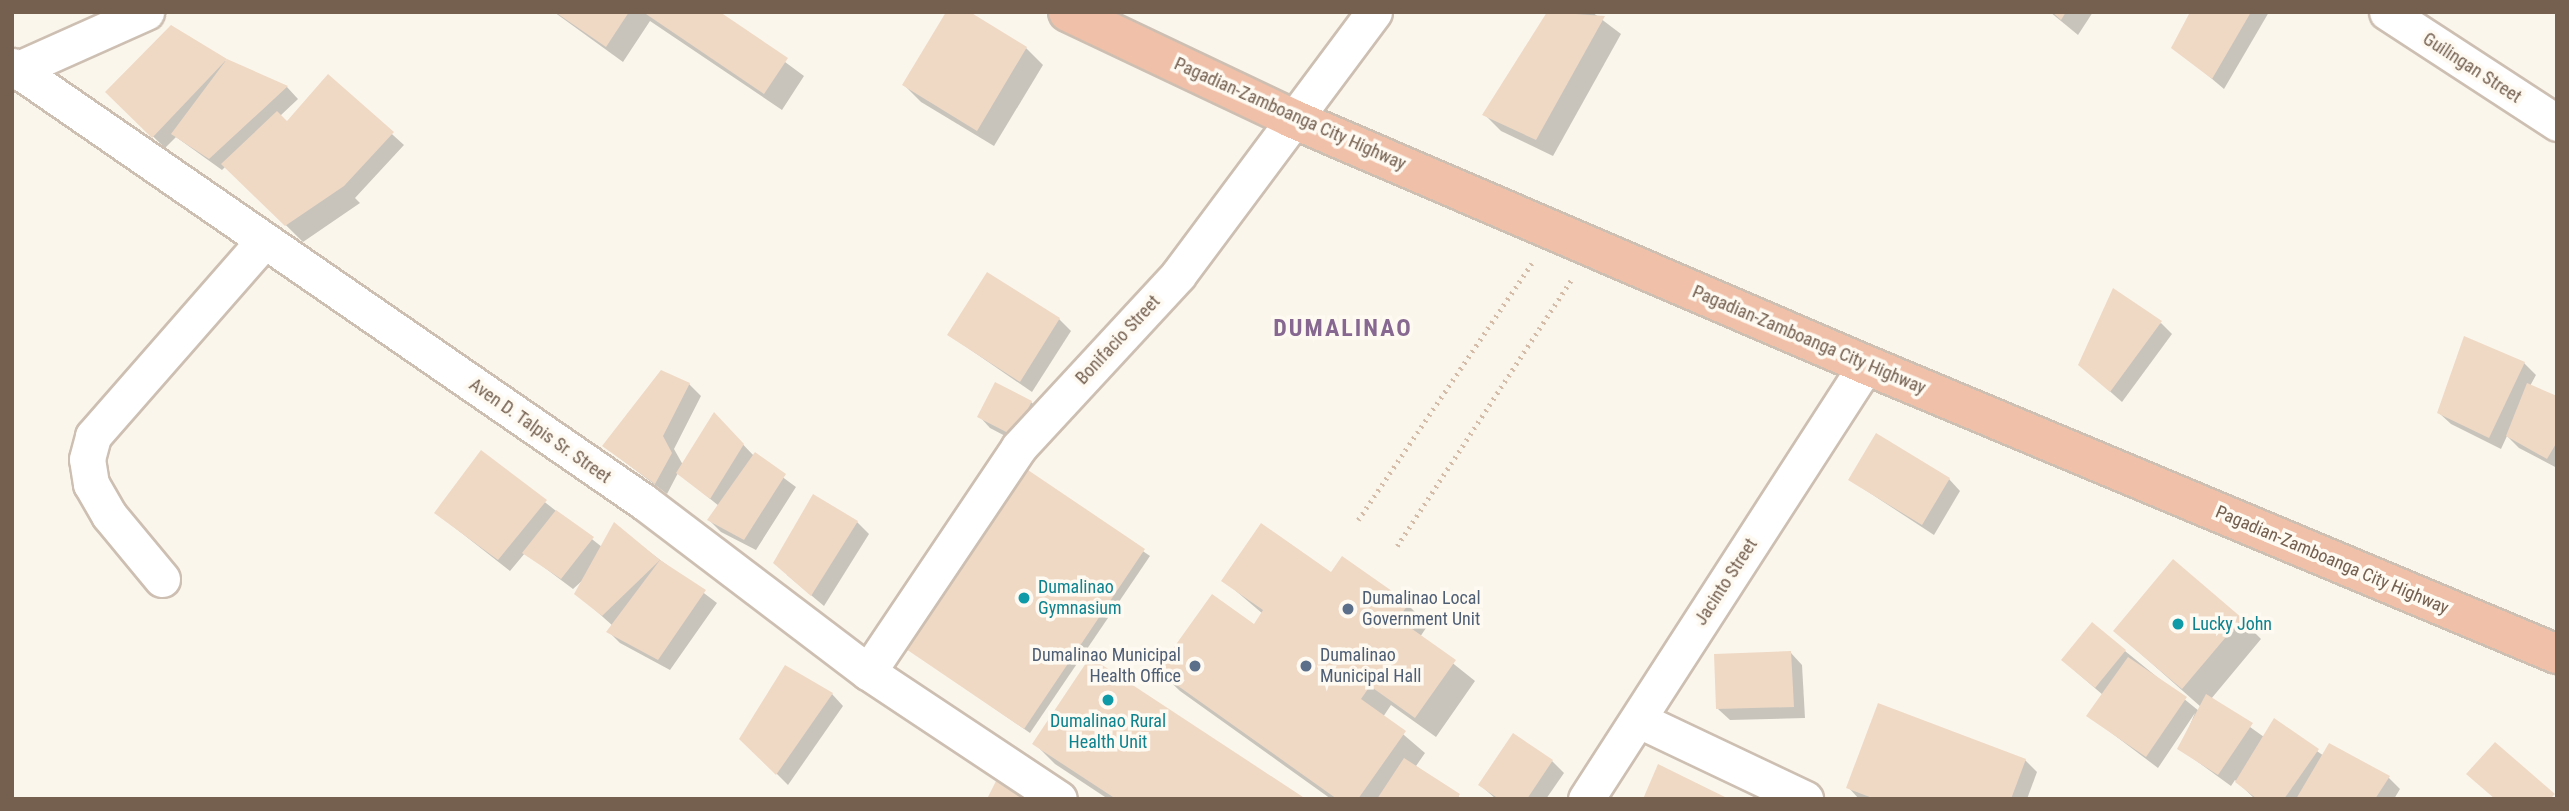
<!DOCTYPE html>
<style>
body{margin:0}
#map{position:relative;width:2569px;height:811px;overflow:hidden;background:#fbf6ec;font-family:"Roboto Condensed",sans-serif}
div>[style]{position:absolute}
.shadow>*{inset:0;background:#0003}
.building>*{inset:0;background:#efd9c5}
.path>*{height:4.5px;margin-top:-2.25px;transform-origin:0;background:repeating-linear-gradient(90deg,#d4bca8 0 2px,transparent 0 7px)}
.roads{filter:drop-shadow(2px 0 #cdbfb2) drop-shadow(-2px 0 #cdbfb2) drop-shadow(0 2px #cdbfb2) drop-shadow(0 -2px #cdbfb2)}
.street>*{height:35px;margin:-17.5px;padding:0 17.5px;transform-origin:17.5px;border-radius:17.5px;background:#fff}
.highway>*{height:38px;margin:-19px;padding:0 19px;transform-origin:19px;border-radius:19px;background:#f0c0a8}
.dots>*{width:19px;height:19px;translate:-50% -50%;box-sizing:border-box;border:4px solid #fefaf2;border-radius:50%}
span{translate:-50% -50%;white-space:nowrap;text-align:center;line-height:1.15;-webkit-text-stroke:7px #fefaf2;paint-order:stroke}
.street-label{font-size:18px;color:#756050}
.culture-label{font-size:18px;color:#0d838f}
.left{translate:0 -50%;text-align:left}
.service-label{font-size:18px;color:#4e5e75}
.right{translate:-100% -50%;text-align:right}
.district-label{font-size:24px;color:#866890;font-weight:700;letter-spacing:2px}
.frame{position:absolute;inset:0;border:14px solid #756050;pointer-events:none}
</style>
<div id="map">
<div class="shadow">
<i style="clip-path:polygon(554px 12px,717px 12px,804px 76px,782px 110px,650px 21px,623px 62px)"></i>
<i style="clip-path:polygon(1549px 12px,1592px 12px,1621px 34px,1553px 156px,1501px 131px,1484px 114px)"></i>
<i style="clip-path:polygon(2050px 12px,2093px 12px,2078px 35px)"></i>
<i style="clip-path:polygon(2192px 12px,2269px 12px,2224px 89px,2174px 47px)"></i>
<i style="clip-path:polygon(172px 28px,226px 61px,287px 87px,298px 99px,280px 116px,287px 123px,329px 77px,404px 145px,355px 198px,360px 203px,303px 242px,226px 166px,222px 170px,176px 137px,165px 148px,107px 92px)"></i>
<i style="clip-path:polygon(1026px 48px,1043px 65px,994px 146px,921px 102px,904px 85px)"></i>
<i style="clip-path:polygon(1059px 319px,1071px 331px,1032px 392px,949px 335px)"></i>
<i style="clip-path:polygon(2161px 323px,2172px 334px,2122px 402px,2080px 365px)"></i>
<i style="clip-path:polygon(2524px 363px,2536px 375px,2530px 386px,2557px 398px,2557px 468px,2519px 448px,2507px 436px,2501px 449px,2451px 424px,2439px 413px)"></i>
<i style="clip-path:polygon(662px 372px,689px 384px,701px 396px,674px 449px,683px 465px,714px 414px,754px 456px,796px 487px,756px 550px,721px 532px,709px 520px,719px 506px,678px 473px,667px 494px,604px 446px)"></i>
<i style="clip-path:polygon(1031px 402px,1043px 414px,1026px 447px,990px 428px,979px 416px)"></i>
<i style="clip-path:polygon(481px 452px,602px 547px,614px 525px,717px 603px,670px 670px,620px 643px,609px 632px,613px 626px,576px 593px,584px 579px,573px 589px,525px 553px,510px 571px,436px 513px)"></i>
<i style="clip-path:polygon(1025px 470px,1150px 556px,1030px 733px,906px 647px)"></i>
<i style="clip-path:polygon(1949px 479px,1960px 491px,1934px 535px,1850px 480px)"></i>
<i style="clip-path:polygon(857px 522px,869px 534px,824px 606px,787px 575px)"></i>
<i style="clip-path:polygon(1331px 575px,1408px 605px,1428px 625px,1420px 637px,1475px 681px,1436px 737px,1391px 705px,1383px 717px,1425px 753px,1416px 766px,1462px 799px,1331px 799px,1180px 691px,1159px 671px,1254px 626px,1263px 614px,1223px 580px)"></i>
<i style="clip-path:polygon(2241px 619px,2261px 639px,2211px 699px,2264px 737px,2274px 721px,2324px 756px,2388px 777px,2400px 789px,2394px 799px,2255px 799px,2235px 780px,2231px 786px,2180px 749px,2195px 713px,2158px 768px,2089px 716px,2103px 695px,2075px 671px,2125px 651px,2199px 711px,2201px 707px,2115px 631px)"></i>
<i style="clip-path:polygon(1791px 653px,1802px 665px,1805px 718px,1730px 720px,1718px 709px)"></i>
<i style="clip-path:polygon(832px 694px,843px 706px,788px 785px,742px 739px)"></i>
<i style="clip-path:polygon(1034px 743px,1302px 799px,1108px 799px,1055px 764px)"></i>
<i style="clip-path:polygon(2025px 760px,2037px 772px,2027px 799px,1859px 799px,1848px 787px)"></i>
<i style="clip-path:polygon(1552px 761px,1564px 773px,1546px 799px,1496px 799px,1480px 785px)"></i>
</div>
<div class="building">
<i style="clip-path:polygon(555px 12px,629px 12px,606px 47px)"></i>
<i style="clip-path:polygon(643px 12px,720px 12px,788px 58px,764px 94px)"></i>
<i style="clip-path:polygon(946px 12px,970px 12px,1027px 47px,977px 131px,902px 85px)"></i>
<i style="clip-path:polygon(1547px 12px,1605px 16px,1536px 140px,1482px 115px)"></i>
<i style="clip-path:polygon(2052px 12px,2066px 12px,2061px 20px)"></i>
<i style="clip-path:polygon(2190px 12px,2251px 12px,2212px 79px,2171px 48px)"></i>
<i style="clip-path:polygon(171px 25px,227px 59px,288px 86px,209px 159px,171px 134px,227px 59px,152px 138px,105px 92px)"></i>
<i style="clip-path:polygon(328px 74px,394px 132px,344px 186px,285px 226px,221px 164px,277px 111px,287px 121px)"></i>
<i style="clip-path:polygon(987px 272px,1060px 318px,1020px 382px,947px 335px)"></i>
<i style="clip-path:polygon(2113px 288px,2162px 321px,2110px 392px,2078px 365px)"></i>
<i style="clip-path:polygon(2464px 336px,2525px 362px,2489px 438px,2437px 413px)"></i>
<i style="clip-path:polygon(661px 370px,690px 383px,663px 436px,672px 453px,655px 484px,602px 446px)"></i>
<i style="clip-path:polygon(995px 382px,1032px 401px,1014px 436px,977px 417px)"></i>
<i style="clip-path:polygon(2527px 383px,2557px 396px,2557px 442px,2547px 459px,2506px 436px)"></i>
<i style="clip-path:polygon(714px 412px,744px 444px,710px 499px,676px 473px)"></i>
<i style="clip-path:polygon(1876px 433px,1950px 478px,1922px 525px,1848px 480px)"></i>
<i style="clip-path:polygon(481px 450px,547px 500px,498px 560px,434px 513px)"></i>
<i style="clip-path:polygon(755px 452px,786px 474px,744px 540px,707px 520px)"></i>
<i style="clip-path:polygon(1025px 468px,1145px 549px,1024px 729px,903px 647px)"></i>
<i style="clip-path:polygon(813px 494px,858px 521px,811px 596px,773px 563px)"></i>
<i style="clip-path:polygon(556px 510px,594px 537px,561px 579px,522px 553px)"></i>
<i style="clip-path:polygon(614px 522px,660px 560px,602px 616px,574px 594px)"></i>
<i style="clip-path:polygon(1261px 523px,1331px 572px,1342px 556px,1409px 603px,1398px 619px,1456px 660px,1415px 718px,1370px 686px,1361px 699px,1406px 731px,1358px 799px,1337px 799px,1157px 671px,1212px 594px,1254px 624px,1263px 610px,1221px 581px)"></i>
<i style="clip-path:polygon(2173px 559px,2242px 618px,2182px 689px,2113px 631px)"></i>
<i style="clip-path:polygon(660px 560px,706px 590px,658px 660px,606px 632px)"></i>
<i style="clip-path:polygon(2092px 622px,2126px 650px,2095px 688px,2061px 660px)"></i>
<i style="clip-path:polygon(1791px 651px,1794px 707px,1716px 709px,1714px 654px)"></i>
<i style="clip-path:polygon(1090px 657px,1306px 799px,1116px 799px,1032px 744px)"></i>
<i style="clip-path:polygon(2128px 657px,2187px 697px,2146px 757px,2086px 716px)"></i>
<i style="clip-path:polygon(785px 665px,833px 693px,776px 775px,739px 739px)"></i>
<i style="clip-path:polygon(2206px 694px,2253px 723px,2218px 775px,2177px 749px)"></i>
<i style="clip-path:polygon(1878px 703px,2026px 759px,2011px 799px,1875px 799px,1846px 788px)"></i>
<i style="clip-path:polygon(2274px 718px,2319px 749px,2284px 799px,2257px 799px,2235px 782px)"></i>
<i style="clip-path:polygon(1513px 733px,1553px 760px,1527px 799px,1499px 799px,1478px 785px)"></i>
<i style="clip-path:polygon(2495px 742px,2555px 794px,2550px 799px,2495px 799px,2466px 774px)"></i>
<i style="clip-path:polygon(2329px 743px,2390px 776px,2375px 799px,2296px 799px)"></i>
<i style="clip-path:polygon(1404px 758px,1460px 794px,1457px 799px,1377px 799px)"></i>
<i style="clip-path:polygon(1658px 764px,1729px 799px,1643px 799px)"></i>
<i style="clip-path:polygon(996px 781px,1030px 799px,987px 799px)"></i>
</div>
<div class="path">
<i style="left:1358px;top:520px;width:310px;rotate:-55.9deg"></i>
<i style="left:1397px;top:546px;width:318px;rotate:-56.8deg"></i>
</div>
<div class="roads">
<div class="street">
<i style="left:2387px;top:12px;width:203px;rotate:33.1deg"></i>
<i style="left:12px;top:66px;width:768px;rotate:34.6deg"></i>
<i style="left:644px;top:502px;width:281px;rotate:37.2deg"></i>
<i style="left:868px;top:672px;width:229px;rotate:33.6deg"></i>
<i style="left:12px;top:72px;width:147px;rotate:-24.1deg"></i>
<i style="left:162px;top:579px;width:83px;rotate:-129.6deg"></i>
<i style="left:109px;top:515px;width:36px;rotate:-120deg"></i>
<i style="left:91px;top:484px;width:25px;rotate:-99deg"></i>
<i style="left:87px;top:459px;width:24px;rotate:-75deg"></i>
<i style="left:93px;top:436px;width:259px;rotate:-48.8deg"></i>
<i style="left:868px;top:672px;width:271px;rotate:-56.1deg"></i>
<i style="left:1019px;top:447px;width:234px;rotate:-47.2deg"></i>
<i style="left:1178px;top:275px;width:328px;rotate:-53.3deg"></i>
<i style="left:1639px;top:720px;width:184px;rotate:25.4deg"></i>
<i style="left:1586px;top:799px;width:516px;rotate:-57.17deg"></i>
</div>
<div class="highway">
<i style="left:1068px;top:12px;width:247px;rotate:25.4deg"></i>
<i style="left:1291px;top:118px;width:626px;rotate:23.25deg"></i>
<i style="left:1866px;top:365px;width:749px;rotate:22.7deg"></i>
</div>
</div>
<div class="dots">
<i style="left:1024px;top:598px;background:#0f9aa8"></i>
<i style="left:1348px;top:609px;background:#5c6f8a"></i>
<i style="left:2178px;top:624px;background:#0f9aa8"></i>
<i style="left:1195px;top:666px;background:#5c6f8a"></i>
<i style="left:1306px;top:666px;background:#5c6f8a"></i>
<i style="left:1108px;top:700px;background:#0f9aa8"></i>
</div>
<div class="street-label">
<span style="left:2472px;top:68px;rotate:33deg">Guilingan Street</span>
<span style="left:1290px;top:114px;rotate:24deg">Pagadian-Zamboanga City Highway</span>
<span style="left:1118px;top:340px;rotate:-47deg">Bonifacio Street</span>
<span style="left:1809px;top:340px;rotate:23deg">Pagadian-Zamboanga City Highway</span>
<span style="left:540px;top:431px;rotate:35deg">Aven D. Talpis Sr. Street</span>
<span style="left:2332px;top:560px;rotate:23deg">Pagadian-Zamboanga City Highway</span>
<span style="left:1726px;top:582px;rotate:-57deg">Jacinto Street</span>
</div>
<div class="culture-label">
<span class="left" style="left:1038px;top:598px">Dumalinao<br>Gymnasium</span>
<span class="left" style="left:2192px;top:624px">Lucky John</span>
<span style="left:1108px;top:732px">Dumalinao Rural<br>Health Unit</span>
</div>
<div class="service-label">
<span class="left" style="left:1362px;top:609px">Dumalinao Local<br>Government Unit</span>
<span class="right" style="left:1181px;top:666px">Dumalinao Municipal<br>Health Office</span>
<span class="left" style="left:1320px;top:666px">Dumalinao<br>Municipal Hall</span>
</div>
<div class="district-label">
<span style="left:1343px;top:329px">DUMALINAO</span>
</div>
<div class="frame"></div>
</div>
